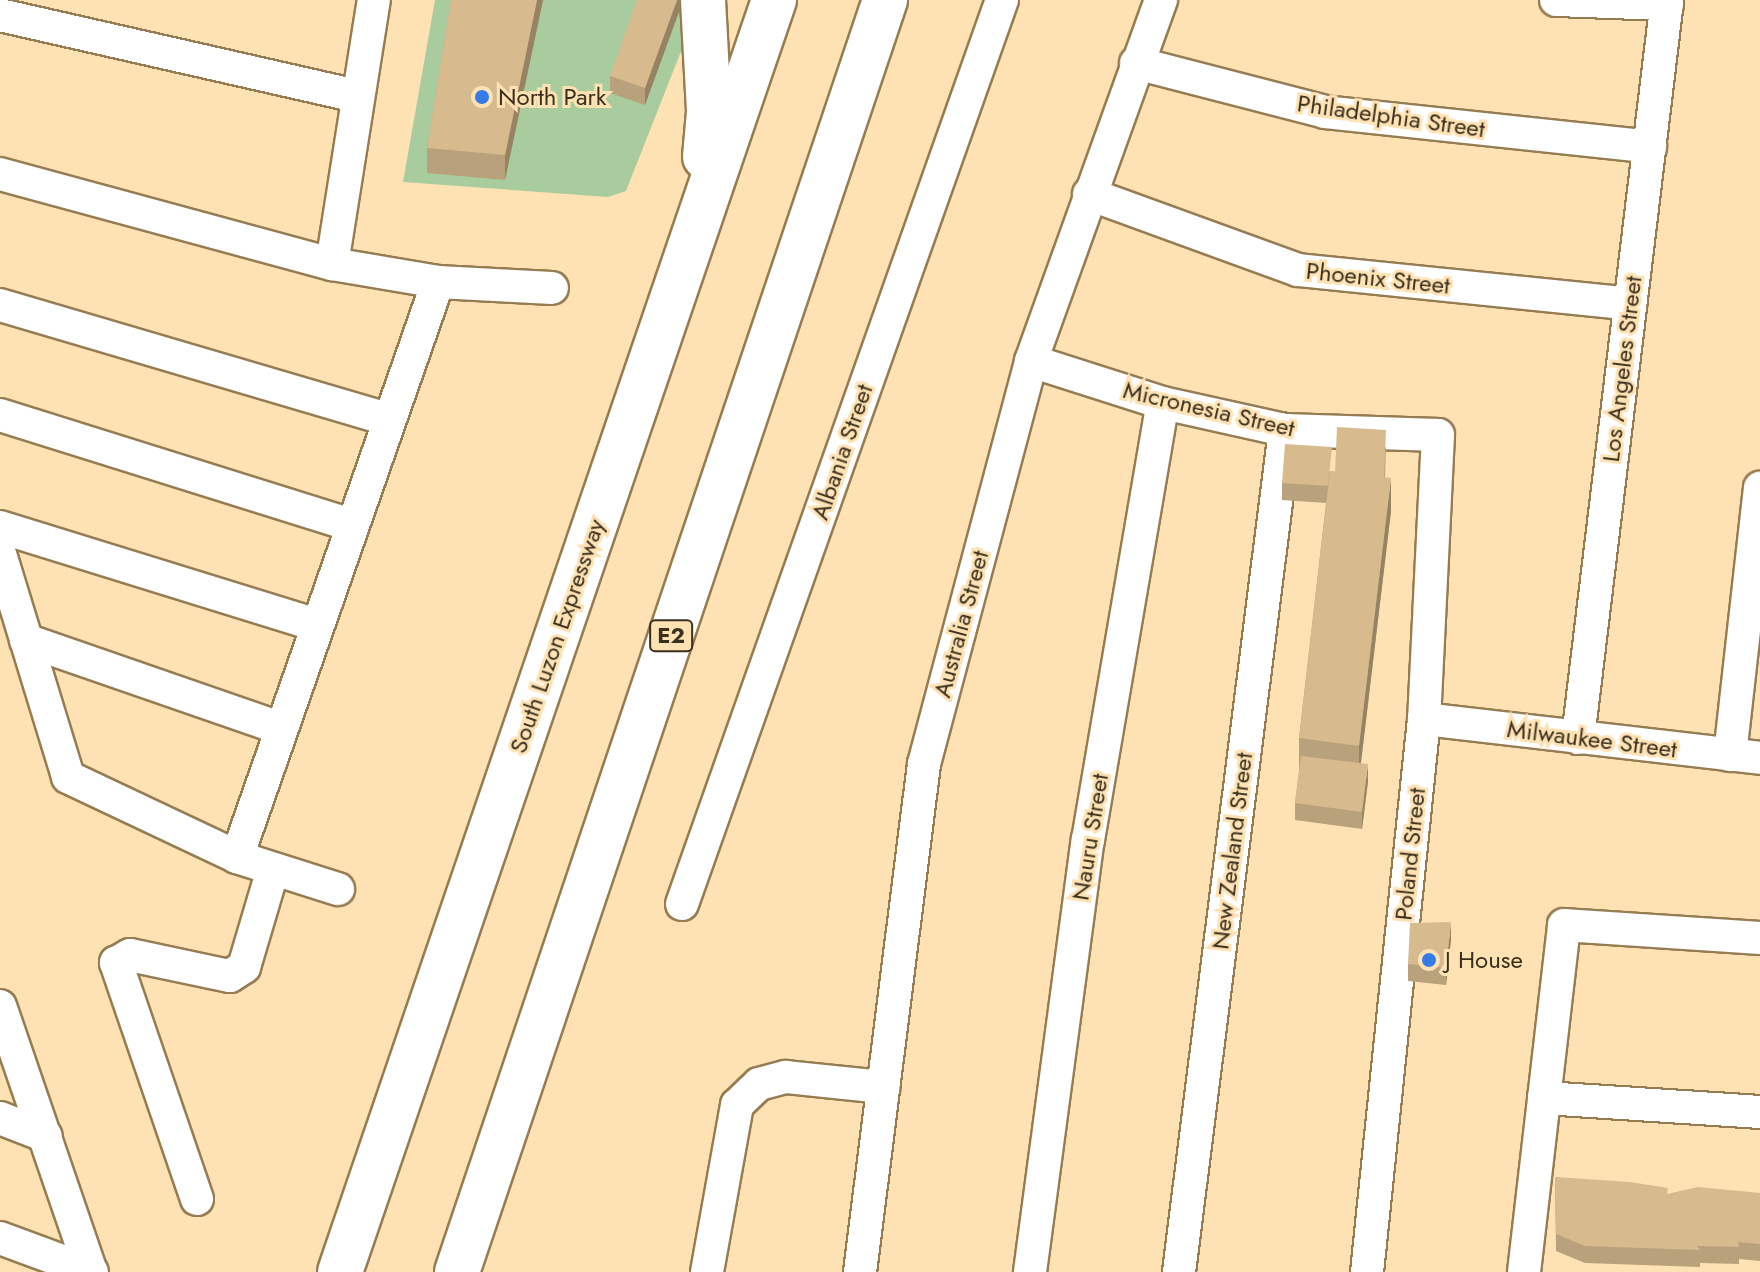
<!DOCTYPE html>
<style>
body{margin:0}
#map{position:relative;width:1760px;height:1272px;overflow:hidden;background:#fee2b4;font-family:Jost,sans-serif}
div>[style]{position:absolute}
.green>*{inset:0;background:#a9cc9f}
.roads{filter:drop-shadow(2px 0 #967c52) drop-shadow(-2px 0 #967c52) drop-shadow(0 2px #967c52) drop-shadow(0 -2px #967c52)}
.minor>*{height:32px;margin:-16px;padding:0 16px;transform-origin:16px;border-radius:16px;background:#fff}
.motorway>*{height:44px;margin:-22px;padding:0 22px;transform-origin:22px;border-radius:22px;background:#fff}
.wall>*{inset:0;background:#b9a17b}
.shaded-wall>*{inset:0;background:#968364}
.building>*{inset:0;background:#d7bb8f}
.dots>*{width:22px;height:22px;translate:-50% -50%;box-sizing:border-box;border:4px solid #fee2b4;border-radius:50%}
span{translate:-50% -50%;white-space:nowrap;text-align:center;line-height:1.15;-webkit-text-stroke:6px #fee2b4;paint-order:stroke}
.shield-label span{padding:2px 6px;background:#fee2b4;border:2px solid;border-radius:6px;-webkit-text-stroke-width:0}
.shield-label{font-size:22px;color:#3a2f1d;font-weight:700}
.poi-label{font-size:24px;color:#3a2f1d}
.left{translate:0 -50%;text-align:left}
.street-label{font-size:24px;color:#3a2f1d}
</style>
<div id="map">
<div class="green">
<i style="clip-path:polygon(435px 0,684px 0,691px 26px,626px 191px,608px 197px,403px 182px)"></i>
</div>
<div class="roads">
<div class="minor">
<i style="left:1556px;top:0;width:111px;rotate:2.1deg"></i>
<i style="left:0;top:15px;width:366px;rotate:12.8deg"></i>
<i style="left:1136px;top:63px;width:195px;rotate:14.5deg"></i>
<i style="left:1325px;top:112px;width:327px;rotate:6.1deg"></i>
<i style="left:0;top:174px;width:344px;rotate:15.2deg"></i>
<i style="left:332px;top:264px;width:108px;rotate:9.6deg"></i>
<i style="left:438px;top:282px;width:114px;rotate:3deg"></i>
<i style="left:1089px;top:194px;width:222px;rotate:20deg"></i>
<i style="left:1298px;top:270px;width:334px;rotate:5.8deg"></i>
<i style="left:332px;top:264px;width:267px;rotate:-81deg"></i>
<i style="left:0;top:305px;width:404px;rotate:16.4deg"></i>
<i style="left:1031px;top:361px;width:139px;rotate:17.7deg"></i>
<i style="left:1163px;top:403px;width:125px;rotate:12.5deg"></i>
<i style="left:1285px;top:430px;width:153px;rotate:1.9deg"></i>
<i style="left:1438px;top:435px;width:284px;rotate:92.8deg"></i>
<i style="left:1424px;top:719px;width:556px;rotate:95.88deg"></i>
<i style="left:0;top:415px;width:369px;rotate:17.4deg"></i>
<i style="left:0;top:527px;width:331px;rotate:17.2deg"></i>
<i style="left:0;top:554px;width:233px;rotate:73deg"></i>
<i style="left:68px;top:777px;width:187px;rotate:25.3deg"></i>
<i style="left:237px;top:857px;width:106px;rotate:17.6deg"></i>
<i style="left:26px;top:640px;width:269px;rotate:19.1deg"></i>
<i style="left:1424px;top:719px;width:338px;rotate:6.6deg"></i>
<i style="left:1578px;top:738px;width:743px;rotate:-83.12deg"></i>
<i style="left:1730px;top:755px;width:269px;rotate:-83.6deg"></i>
<i style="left:237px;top:857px;width:609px;rotate:-70.73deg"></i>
<i style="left:682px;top:904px;width:959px;rotate:-70.51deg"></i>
<i style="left:0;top:1006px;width:281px;rotate:71.1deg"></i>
<i style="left:1544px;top:1098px;width:216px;rotate:3.7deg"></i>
<i style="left:0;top:1118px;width:49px;rotate:21.4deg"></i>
<i style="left:197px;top:1199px;width:250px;rotate:-108.9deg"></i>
<i style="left:116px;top:963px;width:16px;rotate:-30deg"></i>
<i style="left:130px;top:955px;width:102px;rotate:11.9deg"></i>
<i style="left:230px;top:976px;width:17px;rotate:-33deg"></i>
<i style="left:244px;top:967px;width:102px;rotate:-73.5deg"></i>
<i style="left:0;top:1238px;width:98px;rotate:20.3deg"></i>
<i style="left:707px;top:1272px;width:170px;rotate:-79.8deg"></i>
<i style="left:737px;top:1105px;width:30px;rotate:-44deg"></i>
<i style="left:759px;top:1084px;width:28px;rotate:-15deg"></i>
<i style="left:786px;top:1077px;width:98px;rotate:5.9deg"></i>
<i style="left:860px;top:1272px;width:512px;rotate:-82.82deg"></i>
<i style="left:924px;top:764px;width:417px;rotate:-75.1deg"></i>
<i style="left:1031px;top:361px;width:384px;rotate:-70.2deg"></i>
<i style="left:1030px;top:1272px;width:436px;rotate:-82.4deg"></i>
<i style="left:1088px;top:840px;width:443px;rotate:-80.3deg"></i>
<i style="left:1179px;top:1272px;width:849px;rotate:-82.82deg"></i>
<i style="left:1524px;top:1272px;width:349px;rotate:-83.4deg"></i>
<i style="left:1564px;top:925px;width:196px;rotate:3.8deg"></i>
</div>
<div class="motorway">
<i style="left:703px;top:0;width:112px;rotate:86.9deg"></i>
<i style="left:709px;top:112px;width:45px;rotate:95.1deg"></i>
<i style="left:340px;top:1272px;width:1344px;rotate:-71.16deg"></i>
<i style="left:457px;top:1272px;width:1342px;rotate:-71.4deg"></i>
</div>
</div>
<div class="wall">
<i style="clip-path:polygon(451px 0,543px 0,505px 180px,427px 173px,427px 148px)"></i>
<i style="clip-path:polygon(680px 0,680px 9px,645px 105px,610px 93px,610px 76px)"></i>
<i style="clip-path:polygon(1386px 447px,1385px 478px,1391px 511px,1361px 763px,1368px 781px,1362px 829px,1295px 820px,1295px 803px,1299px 771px,1299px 738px,1326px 503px,1282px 500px,1282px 483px,1331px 471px,1335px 472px)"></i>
<i style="clip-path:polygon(1451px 939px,1446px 985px,1408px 981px,1408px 964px)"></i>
<i style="clip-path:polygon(1555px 1177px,1668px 1194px,1760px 1193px,1760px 1261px,1739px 1259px,1739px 1264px,1700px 1263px,1700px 1267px,1585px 1263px,1556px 1251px)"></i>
</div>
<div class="shaded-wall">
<i style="clip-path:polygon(537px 0,543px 0,505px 180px,505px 155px)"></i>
<i style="clip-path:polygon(677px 0,680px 0,680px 9px,645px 105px,645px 88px)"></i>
<i style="clip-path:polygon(1391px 478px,1391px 511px,1359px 778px,1359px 746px)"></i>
<i style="clip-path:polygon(1368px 764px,1368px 781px,1362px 829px,1362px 812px)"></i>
<i style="clip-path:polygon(1451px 922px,1451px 939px,1446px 985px,1446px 968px)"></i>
</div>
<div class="building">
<i style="clip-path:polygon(451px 0,537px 0,505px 155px,427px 148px)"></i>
<i style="clip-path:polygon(637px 0,677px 0,645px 88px,610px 76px)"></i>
<i style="clip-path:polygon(1337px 427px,1386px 430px,1384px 478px,1335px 472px)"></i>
<i style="clip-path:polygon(1285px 444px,1332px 447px,1328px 486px,1282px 483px)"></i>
<i style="clip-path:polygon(1330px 471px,1391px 478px,1359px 746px,1299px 738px)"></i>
<i style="clip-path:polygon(1301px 756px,1368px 764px,1362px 812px,1295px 803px)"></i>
<i style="clip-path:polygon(1451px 922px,1446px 968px,1408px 964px,1410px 923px)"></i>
<i style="clip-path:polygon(1555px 1177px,1630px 1182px,1668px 1188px,1667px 1194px,1698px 1187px,1760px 1193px,1760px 1244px,1738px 1242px,1739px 1247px,1697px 1246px,1700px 1250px,1585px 1246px,1556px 1234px)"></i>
</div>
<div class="dots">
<i style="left:482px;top:97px;background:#347be8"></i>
<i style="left:1429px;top:960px;background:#347be8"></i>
</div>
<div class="shield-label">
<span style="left:671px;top:636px">E2</span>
</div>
<div class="poi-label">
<span class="left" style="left:498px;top:97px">North Park</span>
<span class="left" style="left:1445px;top:960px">J House</span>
</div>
<div class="street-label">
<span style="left:1391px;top:116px;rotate:8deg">Philadelphia Street</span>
<span style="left:1378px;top:278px;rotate:6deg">Phoenix Street</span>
<span style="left:1622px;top:369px;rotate:-83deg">Los Angeles Street</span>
<span style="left:1209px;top:409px;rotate:13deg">Micronesia Street</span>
<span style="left:842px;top:452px;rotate:-71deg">Albania Street</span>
<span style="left:961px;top:624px;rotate:-75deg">Australia Street</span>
<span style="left:557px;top:636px;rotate:-71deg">South Luzon Expressway</span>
<span style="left:1592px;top:739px;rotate:7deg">Milwaukee Street</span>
<span style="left:1090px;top:837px;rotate:-81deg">Nauru Street</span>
<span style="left:1232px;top:851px;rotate:-83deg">New Zealand Street</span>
<span style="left:1410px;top:854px;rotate:-84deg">Poland Street</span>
</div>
</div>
